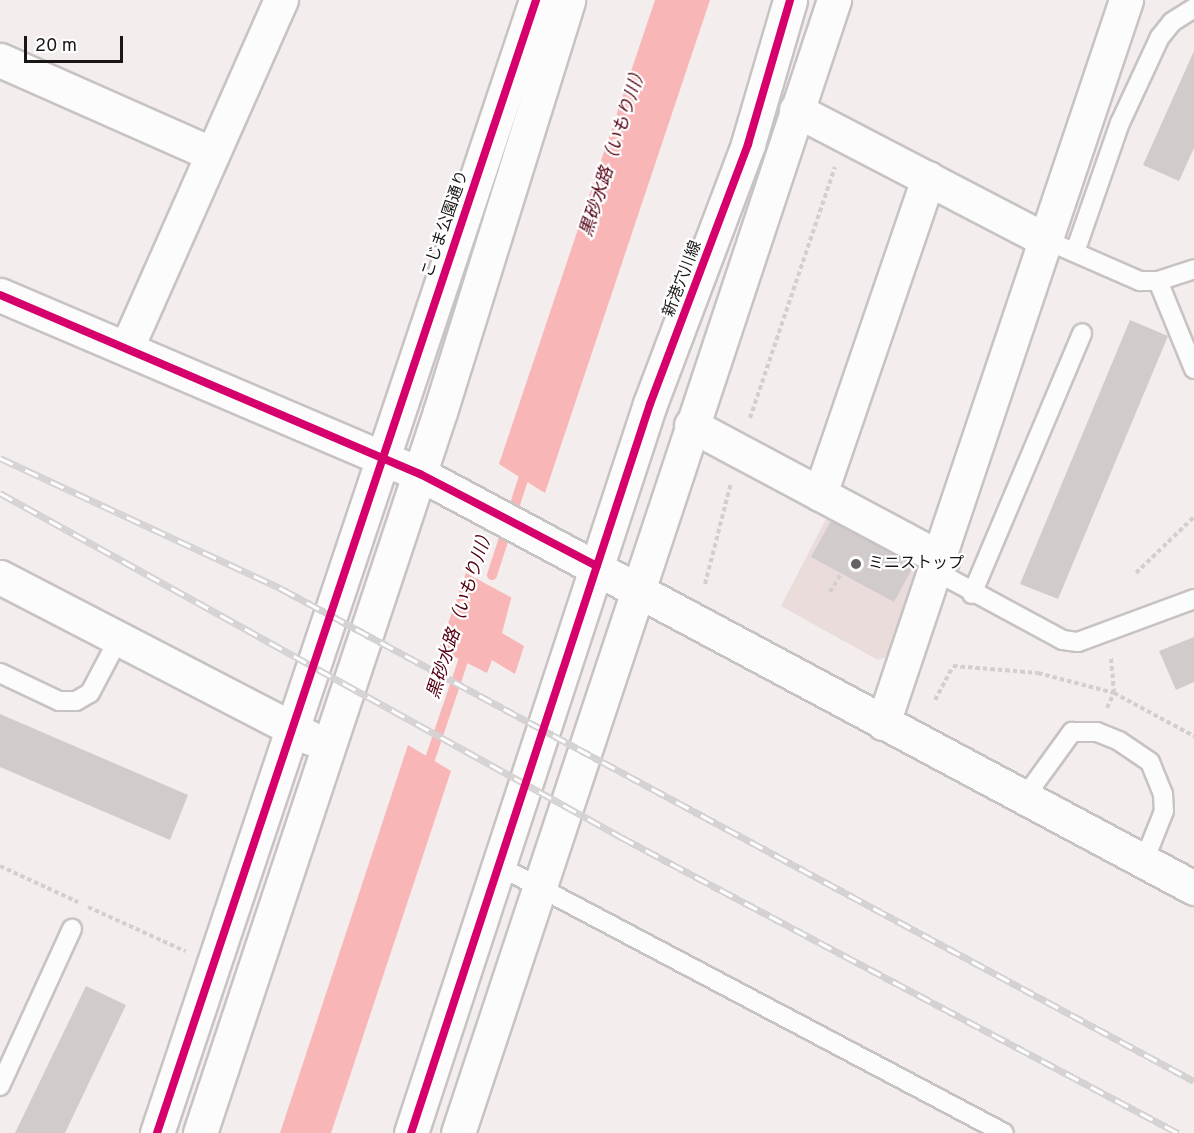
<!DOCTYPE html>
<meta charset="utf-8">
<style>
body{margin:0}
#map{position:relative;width:1194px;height:1133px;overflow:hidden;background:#f4eded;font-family:Overpass,"Noto Sans JP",sans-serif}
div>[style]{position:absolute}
.built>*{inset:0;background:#e9dcdb}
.water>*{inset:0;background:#f9b6b6}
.pier>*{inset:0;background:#f4eded}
.stream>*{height:10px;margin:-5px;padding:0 5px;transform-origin:5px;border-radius:5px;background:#f9b6b6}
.building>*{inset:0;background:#d1cbcb}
.path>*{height:4px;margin-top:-2px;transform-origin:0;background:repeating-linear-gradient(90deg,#d2cfcf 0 4.5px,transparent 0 7.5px)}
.roads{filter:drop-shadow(2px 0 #c8c3c3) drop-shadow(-2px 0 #c8c3c3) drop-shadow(0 2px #c8c3c3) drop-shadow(0 -2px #c8c3c3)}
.service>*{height:18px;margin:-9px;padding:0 9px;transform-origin:9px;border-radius:9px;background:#fdfcfc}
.minor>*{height:33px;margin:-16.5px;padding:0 16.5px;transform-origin:16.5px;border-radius:16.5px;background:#fdfcfc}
.tertiary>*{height:33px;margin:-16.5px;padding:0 16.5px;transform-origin:16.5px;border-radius:16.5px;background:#fdfcfc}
.rail>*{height:7px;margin-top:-3.5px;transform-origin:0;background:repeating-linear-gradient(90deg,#fff 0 14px,#d4d2d2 0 28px);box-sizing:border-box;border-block:2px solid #d4d2d2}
.cycleway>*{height:8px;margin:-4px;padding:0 4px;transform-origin:4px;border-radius:4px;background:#d6006c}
.dots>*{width:16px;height:16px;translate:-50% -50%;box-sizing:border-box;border:3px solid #fff;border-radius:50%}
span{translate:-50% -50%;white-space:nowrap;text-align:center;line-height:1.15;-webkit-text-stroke:4.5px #fff;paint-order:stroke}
.street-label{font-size:16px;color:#1a1616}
.poi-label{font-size:16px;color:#1a1616}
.left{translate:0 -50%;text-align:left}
.water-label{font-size:18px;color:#540012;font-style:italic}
.scale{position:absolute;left:24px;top:36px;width:99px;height:27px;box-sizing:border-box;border:3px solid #1a1616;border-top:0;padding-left:8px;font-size:18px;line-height:21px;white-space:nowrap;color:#1a1616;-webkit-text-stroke:4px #fff;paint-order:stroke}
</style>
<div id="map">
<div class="built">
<i style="clip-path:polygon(827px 517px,915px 557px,921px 575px,891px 655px,878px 660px,781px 606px)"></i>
</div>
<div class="water">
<i style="clip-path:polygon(655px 0,710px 0,545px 493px,499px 464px)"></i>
<i style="clip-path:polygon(474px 550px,518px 572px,502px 633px,524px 646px,515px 674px,492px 660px,487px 673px,439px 649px)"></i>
<i style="clip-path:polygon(408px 745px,451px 771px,331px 1133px,280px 1133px)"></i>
</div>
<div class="pier">
<i style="clip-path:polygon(472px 548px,521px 570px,514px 599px,464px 572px)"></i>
</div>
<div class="stream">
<i style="left:492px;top:575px;width:114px;rotate:-72deg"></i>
<i style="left:426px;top:771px;width:129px;rotate:-71.4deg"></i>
</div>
<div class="building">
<i style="clip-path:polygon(1194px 51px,1194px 148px,1179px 181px,1143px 165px)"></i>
<i style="clip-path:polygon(1130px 320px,1168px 336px,1058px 599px,1020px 584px)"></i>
<i style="clip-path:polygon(832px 519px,905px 558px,902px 563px,912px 569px,894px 602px,811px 557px)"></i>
<i style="clip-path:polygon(1194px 637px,1194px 682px,1176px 690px,1159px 651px)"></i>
<i style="clip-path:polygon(0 714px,188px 795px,170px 840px,0 767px)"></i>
<i style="clip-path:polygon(86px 986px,126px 1005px,65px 1133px,15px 1133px)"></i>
</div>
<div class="path">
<i style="left:750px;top:418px;width:265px;rotate:-71.3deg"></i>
<i style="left:1136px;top:573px;width:81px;rotate:-44deg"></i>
<i style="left:705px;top:584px;width:104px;rotate:-75.6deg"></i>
<i style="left:830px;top:592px;width:21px;rotate:-59deg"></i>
<i style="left:935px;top:700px;width:38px;rotate:-62deg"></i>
<i style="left:953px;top:666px;width:85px;rotate:4.7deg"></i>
<i style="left:1038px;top:673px;width:79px;rotate:14.7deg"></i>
<i style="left:1114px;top:693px;width:91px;rotate:28.3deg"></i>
<i style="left:1107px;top:708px;width:17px;rotate:-65deg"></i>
<i style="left:1114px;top:693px;width:36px;rotate:-95deg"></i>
<i style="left:0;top:866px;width:86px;rotate:24.8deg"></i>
<i style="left:88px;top:907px;width:107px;rotate:24.4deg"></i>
</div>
<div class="roads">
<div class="service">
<i style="left:1046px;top:240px;width:103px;rotate:23.6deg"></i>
<i style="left:1140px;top:281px;width:18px"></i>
<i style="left:1158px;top:281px;width:38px;rotate:-18deg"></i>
<i style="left:1075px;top:252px;width:137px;rotate:-70.8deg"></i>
<i style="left:1120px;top:123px;width:95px;rotate:-65.1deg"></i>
<i style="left:1160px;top:37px;width:19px;rotate:-51deg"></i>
<i style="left:1172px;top:22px;width:26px;rotate:-32deg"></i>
<i style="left:1158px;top:281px;width:95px;rotate:67.8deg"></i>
<i style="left:937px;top:572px;width:143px;rotate:28.4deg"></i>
<i style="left:1063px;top:640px;width:15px;rotate:8deg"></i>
<i style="left:1078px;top:642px;width:124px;rotate:-20.3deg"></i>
<i style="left:972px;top:594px;width:283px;rotate:-67.1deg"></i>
<i style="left:0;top:673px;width:65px;rotate:25.4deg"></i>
<i style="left:59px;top:701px;width:17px"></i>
<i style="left:76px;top:701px;width:16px;rotate:-30deg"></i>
<i style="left:90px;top:693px;width:62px;rotate:-62.2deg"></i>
<i style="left:1024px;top:798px;width:82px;rotate:-54deg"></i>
<i style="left:1072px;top:732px;width:25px"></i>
<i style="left:1097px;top:732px;width:24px;rotate:22deg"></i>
<i style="left:1119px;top:741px;width:37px;rotate:34deg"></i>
<i style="left:1150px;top:762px;width:35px;rotate:68deg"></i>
<i style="left:1163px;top:794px;width:17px;rotate:87deg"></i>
<i style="left:1164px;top:811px;width:54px;rotate:111.8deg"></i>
<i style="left:499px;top:866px;width:571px;rotate:27.87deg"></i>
<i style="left:0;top:1086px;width:173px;rotate:-65.4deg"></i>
</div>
<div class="minor">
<i style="left:0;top:60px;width:232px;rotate:23.9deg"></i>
<i style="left:796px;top:110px;width:282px;rotate:27.5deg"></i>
<i style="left:127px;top:347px;width:380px;rotate:-66.1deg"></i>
<i style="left:691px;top:425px;width:285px;rotate:28.1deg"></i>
<i style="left:820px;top:494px;width:334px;rotate:-71.1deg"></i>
<i style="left:883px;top:723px;width:763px;rotate:-71.42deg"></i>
</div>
<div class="tertiary">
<i style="left:0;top:295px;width:457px;rotate:23.1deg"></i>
<i style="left:420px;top:474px;width:878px;rotate:28.14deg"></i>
<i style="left:0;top:577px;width:350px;rotate:27.4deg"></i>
<i style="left:157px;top:1133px;width:1195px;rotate:-71.5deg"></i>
<i style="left:200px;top:1133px;width:760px;rotate:-71.59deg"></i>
<i style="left:440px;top:412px;width:431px;rotate:-72.7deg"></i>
<i style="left:411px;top:1133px;width:767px;rotate:-71.85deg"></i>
<i style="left:650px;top:404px;width:278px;rotate:-69.3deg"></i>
<i style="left:748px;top:144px;width:150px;rotate:-73.7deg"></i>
<i style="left:458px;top:1133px;width:1194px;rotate:-71.64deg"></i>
</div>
</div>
<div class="rail">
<i style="left:0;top:458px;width:311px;rotate:24.9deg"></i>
<i style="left:282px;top:589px;width:1036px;rotate:28.35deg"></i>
<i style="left:0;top:493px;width:710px;rotate:28.98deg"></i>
<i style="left:621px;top:837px;width:631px;rotate:27.99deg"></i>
</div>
<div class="cycleway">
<i style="left:0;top:295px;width:457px;rotate:23.1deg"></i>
<i style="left:420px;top:474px;width:199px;rotate:27.5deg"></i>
<i style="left:157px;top:1133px;width:1195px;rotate:-71.5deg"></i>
<i style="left:411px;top:1133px;width:767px;rotate:-71.85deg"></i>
<i style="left:650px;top:404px;width:278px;rotate:-69.3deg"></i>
<i style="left:748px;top:144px;width:150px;rotate:-73.7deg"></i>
</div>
<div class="dots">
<i style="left:856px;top:564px;background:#666161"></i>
</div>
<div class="street-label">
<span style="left:446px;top:224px;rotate:-71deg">こじま公園通り</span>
<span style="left:683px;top:279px;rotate:-69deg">新港穴川線</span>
</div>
<div class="poi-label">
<span class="left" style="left:868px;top:564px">ミニストップ</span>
</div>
<div class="water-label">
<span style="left:615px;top:151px;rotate:-72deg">黒砂水路（いもり川）</span>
<span style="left:462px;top:613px;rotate:-72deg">黒砂水路（いもり川）</span>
</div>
<div class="scale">20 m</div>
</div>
